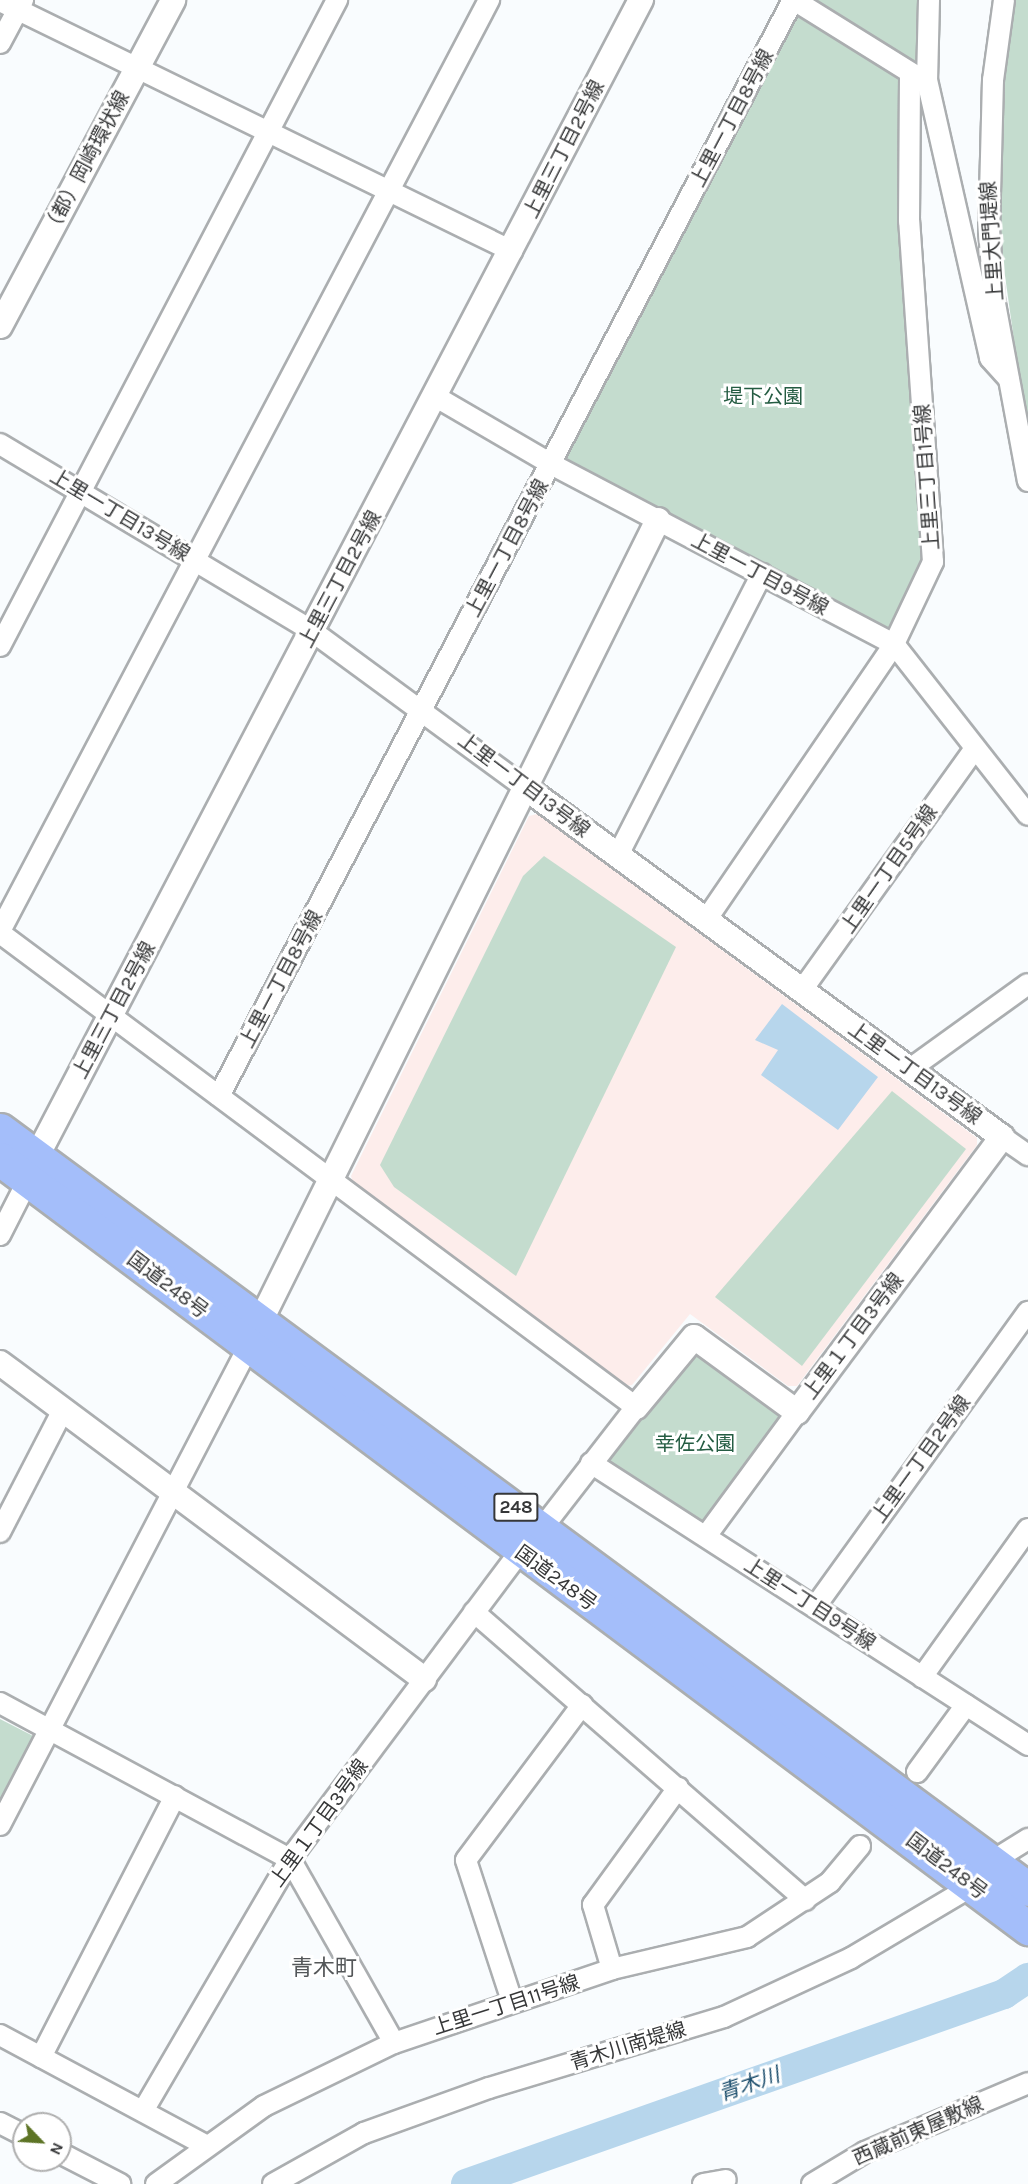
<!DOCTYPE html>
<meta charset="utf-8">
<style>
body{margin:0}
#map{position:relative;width:1028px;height:2184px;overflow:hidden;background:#f9fcfe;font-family:Karla,"Noto Sans JP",sans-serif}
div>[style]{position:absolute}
.education>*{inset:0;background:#fdedeb}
.green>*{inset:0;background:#c4dcce}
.water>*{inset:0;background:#b7d6ec}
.river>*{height:30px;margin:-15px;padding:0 15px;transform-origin:15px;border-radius:15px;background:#b7d6ec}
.roads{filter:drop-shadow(2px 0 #abaeb0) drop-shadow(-2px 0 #abaeb0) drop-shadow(0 2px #abaeb0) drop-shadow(0 -2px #abaeb0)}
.minor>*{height:20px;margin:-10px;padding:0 10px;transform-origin:10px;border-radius:10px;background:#fff}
.tertiary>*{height:24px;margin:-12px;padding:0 12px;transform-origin:12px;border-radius:12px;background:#fff}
.trunk>*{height:33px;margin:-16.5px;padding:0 16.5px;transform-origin:16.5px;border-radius:16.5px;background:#a4befa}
span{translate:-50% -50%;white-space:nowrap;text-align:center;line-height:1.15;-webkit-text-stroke:6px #fff;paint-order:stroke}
.shield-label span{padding:2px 4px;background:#fff;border:2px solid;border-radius:4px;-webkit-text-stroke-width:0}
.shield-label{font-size:18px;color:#363738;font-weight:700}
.street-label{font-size:20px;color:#363738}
.park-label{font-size:20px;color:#245c42}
.water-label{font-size:21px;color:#1b4d6c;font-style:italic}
.quarter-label{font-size:22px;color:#545759}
.north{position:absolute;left:12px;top:2112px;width:60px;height:60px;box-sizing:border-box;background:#fff;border:2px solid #afafaf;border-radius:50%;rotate:115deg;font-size:16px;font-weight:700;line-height:24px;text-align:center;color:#363738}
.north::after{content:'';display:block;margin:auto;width:21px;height:27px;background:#5d7425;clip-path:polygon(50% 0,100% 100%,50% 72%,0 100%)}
</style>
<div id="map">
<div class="education">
<i style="clip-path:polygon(537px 814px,977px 1138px,977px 1145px,797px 1386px,788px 1386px,690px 1314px,632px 1385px,625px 1386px,353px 1183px,351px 1176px,529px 816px)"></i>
</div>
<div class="green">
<i style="clip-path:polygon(805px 0,923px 0,921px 68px,913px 68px)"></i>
<i style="clip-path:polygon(1014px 0,1028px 0,1028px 440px,999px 233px,999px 132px)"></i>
<i style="clip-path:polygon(799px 14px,901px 79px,925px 561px,895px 629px,888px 632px,565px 462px,563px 455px,792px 17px)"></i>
<i style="clip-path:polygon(544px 856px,676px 947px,516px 1276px,394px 1187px,380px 1165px,523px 876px)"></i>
<i style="clip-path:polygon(892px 1091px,966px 1149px,802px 1366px,715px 1297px)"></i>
<i style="clip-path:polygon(702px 1354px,784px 1415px,703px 1525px,608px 1464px,607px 1457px,690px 1356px)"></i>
<i style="clip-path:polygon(0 1719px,39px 1739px,0 1812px)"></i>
</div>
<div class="water">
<i style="clip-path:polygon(782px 1004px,878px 1077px,838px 1130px,761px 1075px,778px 1050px,755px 1040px)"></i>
</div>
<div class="river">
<i style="left:466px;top:2184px;width:571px;rotate:-19.45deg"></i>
<i style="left:1004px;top:1994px;width:29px;rotate:-34deg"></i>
</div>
<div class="roads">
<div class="minor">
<i style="left:794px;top:0;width:150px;rotate:31.9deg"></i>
<i style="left:929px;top:0;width:80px;rotate:91.4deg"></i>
<i style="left:927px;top:80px;width:285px;rotate:77.2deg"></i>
<i style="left:990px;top:358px;width:28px;rotate:48deg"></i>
<i style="left:1004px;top:0;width:81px;rotate:97.8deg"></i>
<i style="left:993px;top:80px;width:149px;rotate:91.5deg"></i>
<i style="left:989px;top:229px;width:69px;rotate:85.9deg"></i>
<i style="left:994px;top:298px;width:186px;rotate:79.5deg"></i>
<i style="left:0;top:1px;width:570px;rotate:26.03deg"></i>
<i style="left:0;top:43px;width:49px;rotate:-61.9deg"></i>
<i style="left:436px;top:397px;width:133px;rotate:30.2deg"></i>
<i style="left:551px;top:464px;width:387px;rotate:27.7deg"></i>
<i style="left:894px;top:644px;width:217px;rotate:51.9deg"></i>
<i style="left:0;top:444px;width:364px;rotate:30.9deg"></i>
<i style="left:312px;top:631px;width:265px;rotate:36.3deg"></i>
<i style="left:0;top:646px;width:729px;rotate:-62.45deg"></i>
<i style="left:618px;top:855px;width:316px;rotate:-62.9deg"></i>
<i style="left:706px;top:920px;width:334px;rotate:-55.7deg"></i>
<i style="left:894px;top:644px;width:91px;rotate:-64.6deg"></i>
<i style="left:933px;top:562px;width:342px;rotate:-94deg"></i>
<i style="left:909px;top:221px;width:144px;rotate:-89.6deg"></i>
<i style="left:0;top:931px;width:1052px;rotate:-62.29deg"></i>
<i style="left:0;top:933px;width:793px;rotate:36.7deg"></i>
<i style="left:636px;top:1407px;width:152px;rotate:127.8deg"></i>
<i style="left:802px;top:990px;width:297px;rotate:-54.4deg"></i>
<i style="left:910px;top:1069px;width:145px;rotate:-35.8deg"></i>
<i style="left:219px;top:1096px;width:1237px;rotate:-62.36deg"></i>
<i style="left:1002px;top:1137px;width:32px;rotate:35deg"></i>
<i style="left:0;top:1235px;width:62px;rotate:-63deg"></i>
<i style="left:591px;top:1463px;width:520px;rotate:32.83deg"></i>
<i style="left:0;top:1532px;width:137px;rotate:-62.7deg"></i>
<i style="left:706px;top:1536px;width:154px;rotate:-53.7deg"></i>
<i style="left:815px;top:1607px;width:364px;rotate:-54.2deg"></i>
<i style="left:474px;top:1612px;width:439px;rotate:41deg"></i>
<i style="left:922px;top:1677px;width:182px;rotate:-54.4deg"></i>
<i style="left:0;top:1703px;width:329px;rotate:28.3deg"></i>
<i style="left:290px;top:1859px;width:211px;rotate:60.5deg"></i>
<i style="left:917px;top:1772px;width:83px;rotate:-53.8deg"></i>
<i style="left:0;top:1825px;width:549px;rotate:-62.55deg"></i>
<i style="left:991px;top:1862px;width:44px;rotate:-31.9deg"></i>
<i style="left:612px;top:1969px;width:67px;rotate:-106.5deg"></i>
<i style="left:593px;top:1905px;width:145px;rotate:-54deg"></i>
<i style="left:512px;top:2001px;width:148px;rotate:-108.1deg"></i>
<i style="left:466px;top:1860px;width:194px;rotate:-53.2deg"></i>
<i style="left:0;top:2035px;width:233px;rotate:28.2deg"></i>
<i style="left:41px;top:2057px;width:293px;rotate:-62.8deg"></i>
<i style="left:143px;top:2111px;width:292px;rotate:-59.7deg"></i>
<i style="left:290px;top:1859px;width:384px;rotate:-53.2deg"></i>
<i style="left:0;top:2123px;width:27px;rotate:27deg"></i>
<i style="left:60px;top:2153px;width:68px;rotate:27.3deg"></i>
<i style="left:156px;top:2184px;width:133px;rotate:-35.8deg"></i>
<i style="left:264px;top:2106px;width:144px;rotate:-25.9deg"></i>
<i style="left:394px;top:2043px;width:230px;rotate:-18.7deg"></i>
<i style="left:612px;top:1969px;width:139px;rotate:-13.3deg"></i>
<i style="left:747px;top:1937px;width:100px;rotate:-33.5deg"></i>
<i style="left:830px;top:1882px;width:47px;rotate:-50.2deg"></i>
<i style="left:273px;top:2184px;width:104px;rotate:-29.3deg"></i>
<i style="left:364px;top:2133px;width:133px;rotate:-19.8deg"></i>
<i style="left:489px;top:2088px;width:245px;rotate:-16.8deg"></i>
<i style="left:724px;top:2017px;width:140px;rotate:-24.9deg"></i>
<i style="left:851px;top:1958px;width:143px;rotate:-30.7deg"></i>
<i style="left:703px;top:2184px;width:23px;rotate:-10deg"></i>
<i style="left:812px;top:2184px;width:62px;rotate:-31.1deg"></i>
<i style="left:865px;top:2152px;width:177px;rotate:-22.9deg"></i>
</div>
<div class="tertiary">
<i style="left:0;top:326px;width:369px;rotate:-62deg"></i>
<i style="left:526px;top:788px;width:590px;rotate:36.25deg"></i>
<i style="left:1002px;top:1137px;width:343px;rotate:126.7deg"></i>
<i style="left:797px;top:1412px;width:127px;rotate:-143.9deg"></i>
<i style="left:694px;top:1337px;width:91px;rotate:129.6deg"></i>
<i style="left:36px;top:1158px;width:1307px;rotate:-62.42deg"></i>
<i style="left:261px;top:1320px;width:893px;rotate:-63.61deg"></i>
<i style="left:0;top:1363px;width:529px;rotate:36.7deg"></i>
</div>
<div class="trunk">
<i style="left:0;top:1130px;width:1278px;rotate:36.44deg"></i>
<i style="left:0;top:1159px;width:1284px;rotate:36.8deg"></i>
</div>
</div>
<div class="shield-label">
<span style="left:516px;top:1507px">248</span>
</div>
<div class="street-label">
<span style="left:732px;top:118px;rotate:-62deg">上里一丁目8号線</span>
<span style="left:564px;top:149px;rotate:-63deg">上里三丁目2号線</span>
<span style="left:86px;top:163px;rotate:-62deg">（都）岡崎環状線</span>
<span style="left:992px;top:241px;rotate:-94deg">上里大門堤線</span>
<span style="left:927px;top:477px;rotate:-94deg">上里三丁目1号線</span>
<span style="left:120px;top:515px;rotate:31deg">上里一丁目13号線</span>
<span style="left:507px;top:548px;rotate:-62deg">上里一丁目8号線</span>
<span style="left:760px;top:574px;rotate:28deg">上里一丁目9号線</span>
<span style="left:340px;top:579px;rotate:-62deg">上里三丁目2号線</span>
<span style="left:524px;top:785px;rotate:37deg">上里一丁目13号線</span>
<span style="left:889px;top:869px;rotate:-55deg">上里一丁目5号線</span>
<span style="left:281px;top:979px;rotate:-62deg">上里一丁目8号線</span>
<span style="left:114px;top:1010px;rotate:-62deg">上里三丁目2号線</span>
<span style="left:915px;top:1073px;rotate:36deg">上里一丁目13号線</span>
<span style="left:168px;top:1285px;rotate:37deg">国道248号</span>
<span style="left:853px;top:1336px;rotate:-53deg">上里１丁目3号線</span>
<span style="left:921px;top:1459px;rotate:-54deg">上里一丁目2号線</span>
<span style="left:556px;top:1578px;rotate:36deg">国道248号</span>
<span style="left:810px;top:1604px;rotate:33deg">上里一丁目9号線</span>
<span style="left:319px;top:1823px;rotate:-54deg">上里１丁目3号線</span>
<span style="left:947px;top:1866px;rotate:37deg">国道248号</span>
<span style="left:506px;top:2005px;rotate:-18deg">上里一丁目11号線</span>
<span style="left:628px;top:2046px;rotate:-17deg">青木川南堤線</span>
<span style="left:918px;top:2131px;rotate:-24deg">西蔵前東屋敷線</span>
</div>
<div class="park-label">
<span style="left:763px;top:396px">堤下公園</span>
<span style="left:695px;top:1443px">幸佐公園</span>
</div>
<div class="water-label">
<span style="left:749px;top:2084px;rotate:-19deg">青木川</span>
</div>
<div class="quarter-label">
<span style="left:324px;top:1969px">青木町</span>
</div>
<div class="north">N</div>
</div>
